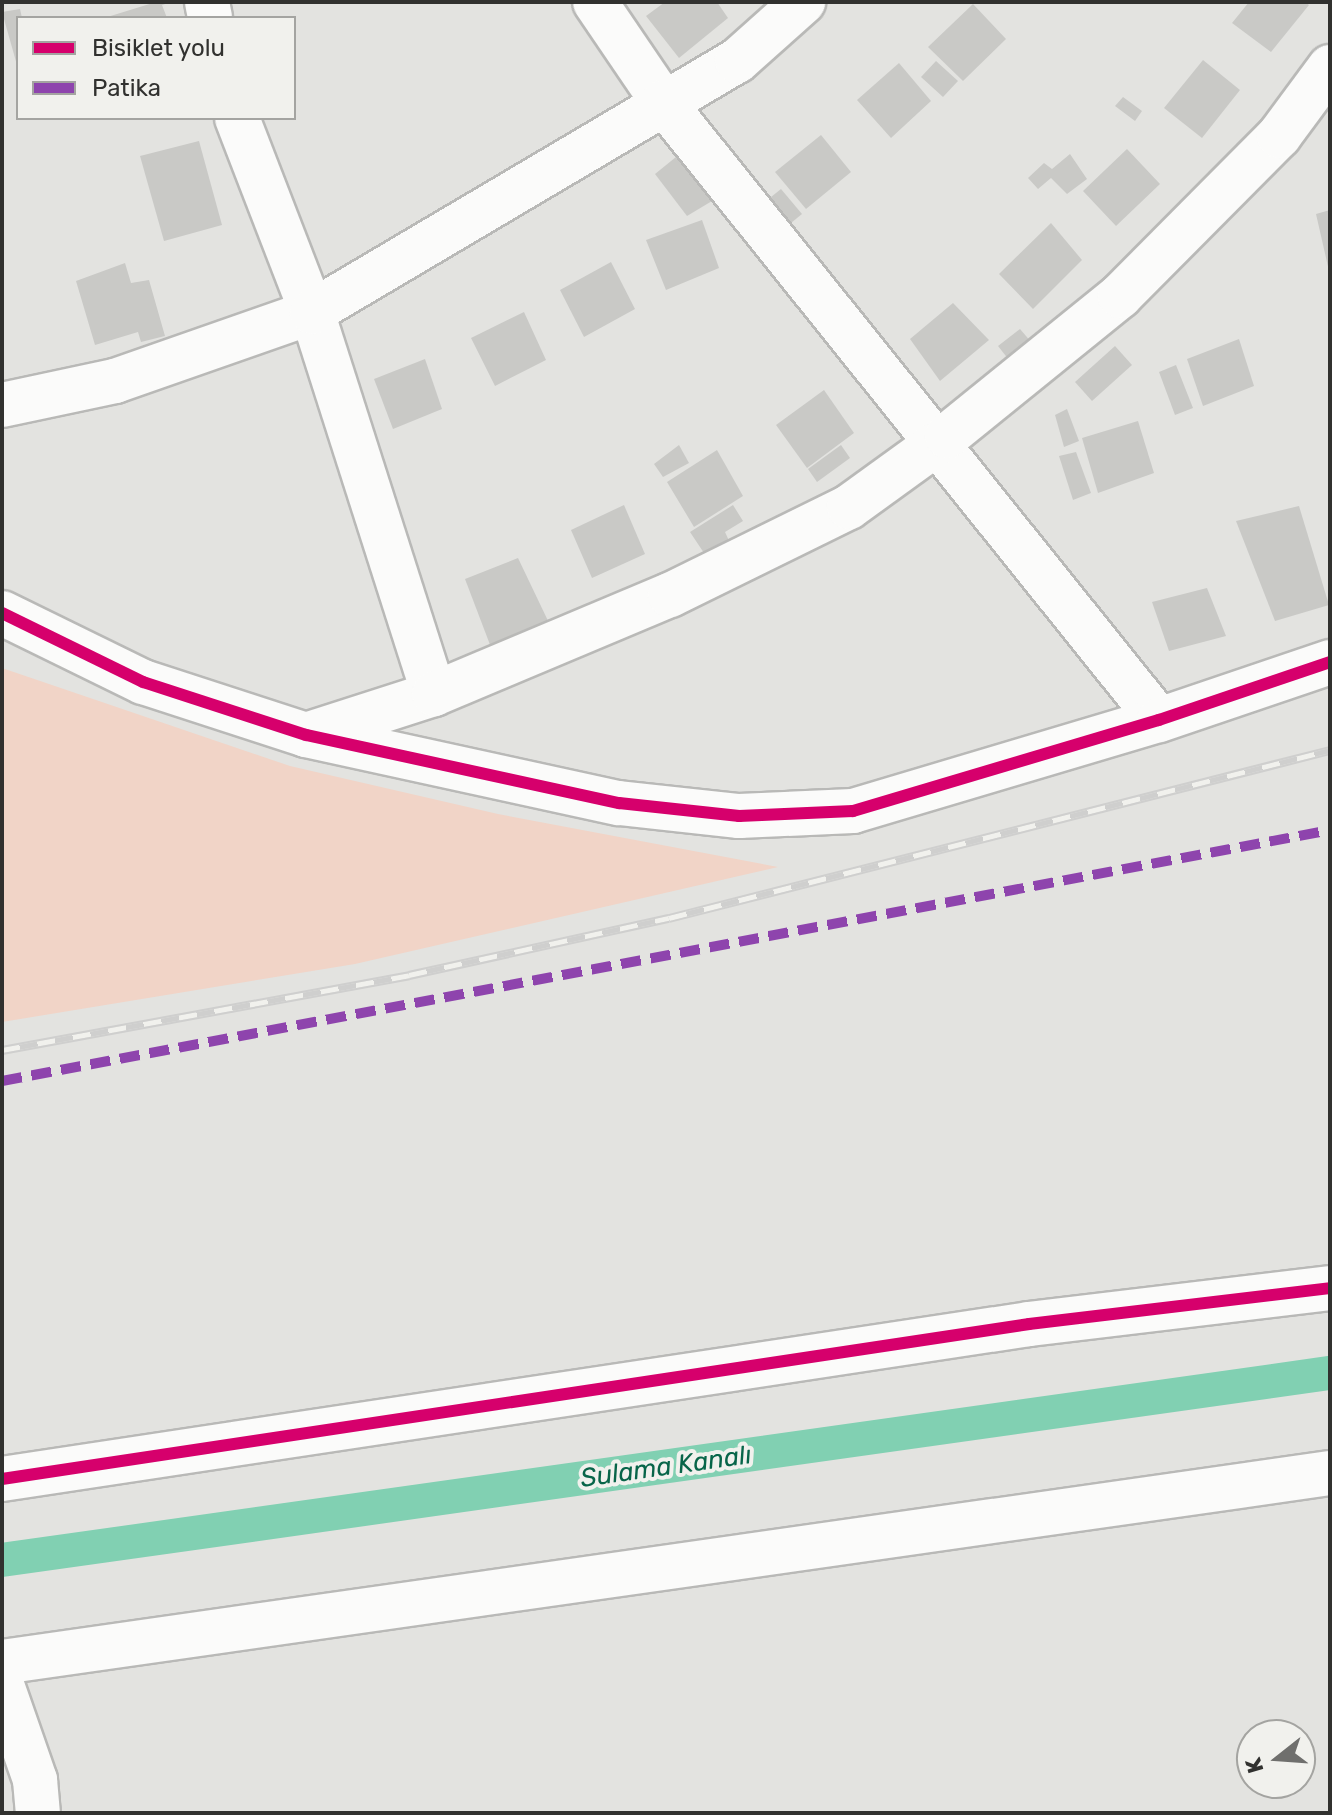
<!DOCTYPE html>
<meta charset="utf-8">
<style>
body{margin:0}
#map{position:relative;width:1332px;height:1815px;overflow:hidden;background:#e3e3e0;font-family:Rubik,sans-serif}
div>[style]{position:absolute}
.green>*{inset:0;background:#f1d4c7}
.canal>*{height:34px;margin:-17px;padding:0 17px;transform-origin:17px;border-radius:17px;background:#81d0b2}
.building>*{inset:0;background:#c9c9c6}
.roads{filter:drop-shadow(2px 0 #b9b9b7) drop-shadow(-2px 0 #b9b9b7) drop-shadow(0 2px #b9b9b7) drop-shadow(0 -2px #b9b9b7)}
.minor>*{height:44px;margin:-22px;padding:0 22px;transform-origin:22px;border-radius:22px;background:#fbfbfa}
.rail>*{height:9px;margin-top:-4.5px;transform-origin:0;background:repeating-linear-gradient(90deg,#f1f1ed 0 18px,#cfcfce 0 36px);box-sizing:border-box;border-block:2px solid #cfcfce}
.quiet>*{height:10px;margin-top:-5px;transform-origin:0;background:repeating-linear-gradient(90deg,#8e44ad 0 20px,transparent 0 30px)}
.cycleway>*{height:12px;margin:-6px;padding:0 6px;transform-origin:6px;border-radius:6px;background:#d6006c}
span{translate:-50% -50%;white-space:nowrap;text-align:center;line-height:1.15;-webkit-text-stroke:8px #f1f1ed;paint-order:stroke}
.water-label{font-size:26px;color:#086549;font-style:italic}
.frame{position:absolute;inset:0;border:4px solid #31312f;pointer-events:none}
.legend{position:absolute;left:16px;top:16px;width:280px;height:104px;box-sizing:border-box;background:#f1f1ed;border:2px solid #a4a4a1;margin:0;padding:10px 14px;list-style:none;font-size:24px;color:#31312f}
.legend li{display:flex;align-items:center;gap:16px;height:40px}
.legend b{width:40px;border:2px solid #a4a4a1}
.north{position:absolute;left:1236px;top:1719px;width:80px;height:80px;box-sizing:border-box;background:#f1f1ed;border:2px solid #a4a4a1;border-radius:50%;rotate:253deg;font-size:22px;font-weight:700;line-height:32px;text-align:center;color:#31312f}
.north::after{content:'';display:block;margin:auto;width:28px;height:36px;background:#6f6f6d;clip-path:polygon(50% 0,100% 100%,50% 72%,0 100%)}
</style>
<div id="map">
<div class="green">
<i style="clip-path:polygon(2px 668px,290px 766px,498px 814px,778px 867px,355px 964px,2px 1022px)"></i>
</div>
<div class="canal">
<i style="left:2px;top:1560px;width:1341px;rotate:-8.02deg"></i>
</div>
<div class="building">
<i style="clip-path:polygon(156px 2px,172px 2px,162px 5px,167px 18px,104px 18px)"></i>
<i style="clip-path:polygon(665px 2px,717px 2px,728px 18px,679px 58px,646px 16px)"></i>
<i style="clip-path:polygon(1249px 2px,1305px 2px,1309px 5px,1271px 52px,1232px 23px)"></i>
<i style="clip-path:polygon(973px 4px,1006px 39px,963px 81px,928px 47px)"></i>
<i style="clip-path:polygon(20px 9px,22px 18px,17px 65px,2px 12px)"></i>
<i style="clip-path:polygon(1203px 60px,1240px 90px,1202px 138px,1164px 108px)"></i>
<i style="clip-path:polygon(936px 61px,958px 81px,943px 97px,921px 77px)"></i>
<i style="clip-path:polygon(899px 63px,931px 101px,891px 138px,857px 100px)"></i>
<i style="clip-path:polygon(1123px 97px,1142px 111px,1135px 121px,1115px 106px)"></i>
<i style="clip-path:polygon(821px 135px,851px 172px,806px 209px,775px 172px)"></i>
<i style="clip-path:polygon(199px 141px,222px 225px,164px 241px,140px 156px)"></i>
<i style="clip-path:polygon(1127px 149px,1160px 184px,1116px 226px,1083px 191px)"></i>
<i style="clip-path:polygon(1070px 154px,1087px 179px,1067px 194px,1051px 178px,1038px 189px,1028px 178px,1044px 163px,1052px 169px)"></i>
<i style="clip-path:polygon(676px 157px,712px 201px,687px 216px,655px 174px)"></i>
<i style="clip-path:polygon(781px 189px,802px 214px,786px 227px,766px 201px)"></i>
<i style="clip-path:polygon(1330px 210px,1330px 271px,1329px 271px,1316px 214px)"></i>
<i style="clip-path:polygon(702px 220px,719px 268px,666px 290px,646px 240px)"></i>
<i style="clip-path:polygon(1051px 223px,1082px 260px,1033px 309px,999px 274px)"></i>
<i style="clip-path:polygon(611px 262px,635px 309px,584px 337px,560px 290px)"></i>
<i style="clip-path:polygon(125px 263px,131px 283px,149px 280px,165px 336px,141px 342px,138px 332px,95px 345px,76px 281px)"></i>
<i style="clip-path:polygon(953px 303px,989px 340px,940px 381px,910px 339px)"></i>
<i style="clip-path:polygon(524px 312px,546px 360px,495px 386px,471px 338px)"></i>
<i style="clip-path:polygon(1020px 329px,1032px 343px,1009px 360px,998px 346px)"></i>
<i style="clip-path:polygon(1239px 339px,1254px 386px,1203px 406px,1187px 359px)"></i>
<i style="clip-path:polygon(1115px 346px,1132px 365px,1092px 401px,1075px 382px)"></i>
<i style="clip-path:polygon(425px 359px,442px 409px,393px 429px,374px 379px)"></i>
<i style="clip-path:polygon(1176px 365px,1193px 408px,1175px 415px,1159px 372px)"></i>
<i style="clip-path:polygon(824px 390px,854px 433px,807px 468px,776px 425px)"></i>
<i style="clip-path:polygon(1067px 409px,1079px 441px,1064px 447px,1055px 415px)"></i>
<i style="clip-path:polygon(1138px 421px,1154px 473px,1098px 493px,1082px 438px)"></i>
<i style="clip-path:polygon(679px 445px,689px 463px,663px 477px,654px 464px)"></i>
<i style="clip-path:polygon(841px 445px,850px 458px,817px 482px,808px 469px)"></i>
<i style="clip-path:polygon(717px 450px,743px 496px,694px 527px,667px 482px)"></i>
<i style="clip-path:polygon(1076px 452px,1091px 493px,1073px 500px,1059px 456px)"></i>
<i style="clip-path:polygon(624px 505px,645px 554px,592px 578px,571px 530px)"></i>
<i style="clip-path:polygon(733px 505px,743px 521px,725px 532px,730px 543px,706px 556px,690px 532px)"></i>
<i style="clip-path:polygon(1299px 506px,1329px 605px,1275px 621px,1236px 521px)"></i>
<i style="clip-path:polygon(518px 558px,550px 625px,492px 650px,465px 579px)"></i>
<i style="clip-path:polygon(1207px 588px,1226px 636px,1169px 651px,1152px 602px)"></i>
</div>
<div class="roads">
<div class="minor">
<i style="left:207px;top:2px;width:16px;rotate:79deg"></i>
<i style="left:595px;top:2px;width:121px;rotate:55.8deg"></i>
<i style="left:663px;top:102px;width:792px;rotate:51.25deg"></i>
<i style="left:237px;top:118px;width:208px;rotate:68.9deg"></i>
<i style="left:312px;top:312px;width:401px;rotate:72.3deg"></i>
<i style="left:2px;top:405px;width:116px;rotate:-12deg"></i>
<i style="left:115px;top:381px;width:209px;rotate:-19.3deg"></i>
<i style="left:312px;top:312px;width:494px;rotate:-30.6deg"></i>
<i style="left:737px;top:61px;width:89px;rotate:-41.8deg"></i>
<i style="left:2px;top:613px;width:157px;rotate:26.1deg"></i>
<i style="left:143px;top:682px;width:171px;rotate:18deg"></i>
<i style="left:306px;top:735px;width:320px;rotate:12.3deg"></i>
<i style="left:619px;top:803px;width:121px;rotate:6.2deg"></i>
<i style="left:739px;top:816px;width:114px;rotate:-2.5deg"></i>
<i style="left:853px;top:811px;width:319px;rotate:-16.6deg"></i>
<i style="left:1159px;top:720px;width:181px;rotate:-18.7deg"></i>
<i style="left:306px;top:735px;width:134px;rotate:-17.8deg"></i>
<i style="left:434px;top:694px;width:256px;rotate:-22.8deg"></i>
<i style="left:670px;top:595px;width:199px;rotate:-26.2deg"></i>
<i style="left:849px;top:507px;width:121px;rotate:-35.9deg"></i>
<i style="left:947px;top:436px;width:223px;rotate:-39deg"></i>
<i style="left:1120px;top:296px;width:226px;rotate:-45.2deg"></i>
<i style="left:1279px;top:136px;width:86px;rotate:-53.5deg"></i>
<i style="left:2px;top:1479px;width:1039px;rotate:-8.58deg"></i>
<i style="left:1029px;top:1324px;width:303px;rotate:-6.8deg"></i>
<i style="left:2px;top:1662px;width:1341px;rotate:-8.1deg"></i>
<i style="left:2px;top:1685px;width:101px;rotate:70.8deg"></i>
<i style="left:35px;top:1780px;width:33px;rotate:85deg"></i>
</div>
</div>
<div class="rail">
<i style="left:2px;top:1050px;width:414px;rotate:-10.4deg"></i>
<i style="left:409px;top:975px;width:266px;rotate:-12.4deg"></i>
<i style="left:669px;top:918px;width:682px;rotate:-14.26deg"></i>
</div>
<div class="quiet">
<i style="left:2px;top:1081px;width:1352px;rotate:-10.7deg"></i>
</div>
<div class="cycleway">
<i style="left:2px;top:613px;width:157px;rotate:26.1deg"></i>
<i style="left:143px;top:682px;width:171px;rotate:18deg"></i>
<i style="left:306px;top:735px;width:320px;rotate:12.3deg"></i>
<i style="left:619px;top:803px;width:121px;rotate:6.2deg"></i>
<i style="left:739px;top:816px;width:114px;rotate:-2.5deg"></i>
<i style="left:853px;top:811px;width:319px;rotate:-16.6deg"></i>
<i style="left:1159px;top:720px;width:181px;rotate:-18.7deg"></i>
<i style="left:2px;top:1479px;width:1039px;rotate:-8.58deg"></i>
<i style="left:1029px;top:1324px;width:303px;rotate:-6.8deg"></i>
</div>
<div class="water-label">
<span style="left:666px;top:1467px;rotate:-8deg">Sulama Kanalı</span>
</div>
<div class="frame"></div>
<ul class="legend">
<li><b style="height:10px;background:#d6006c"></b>Bisiklet yolu</li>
<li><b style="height:10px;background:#8e44ad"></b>Patika</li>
</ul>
<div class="north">K</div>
</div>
